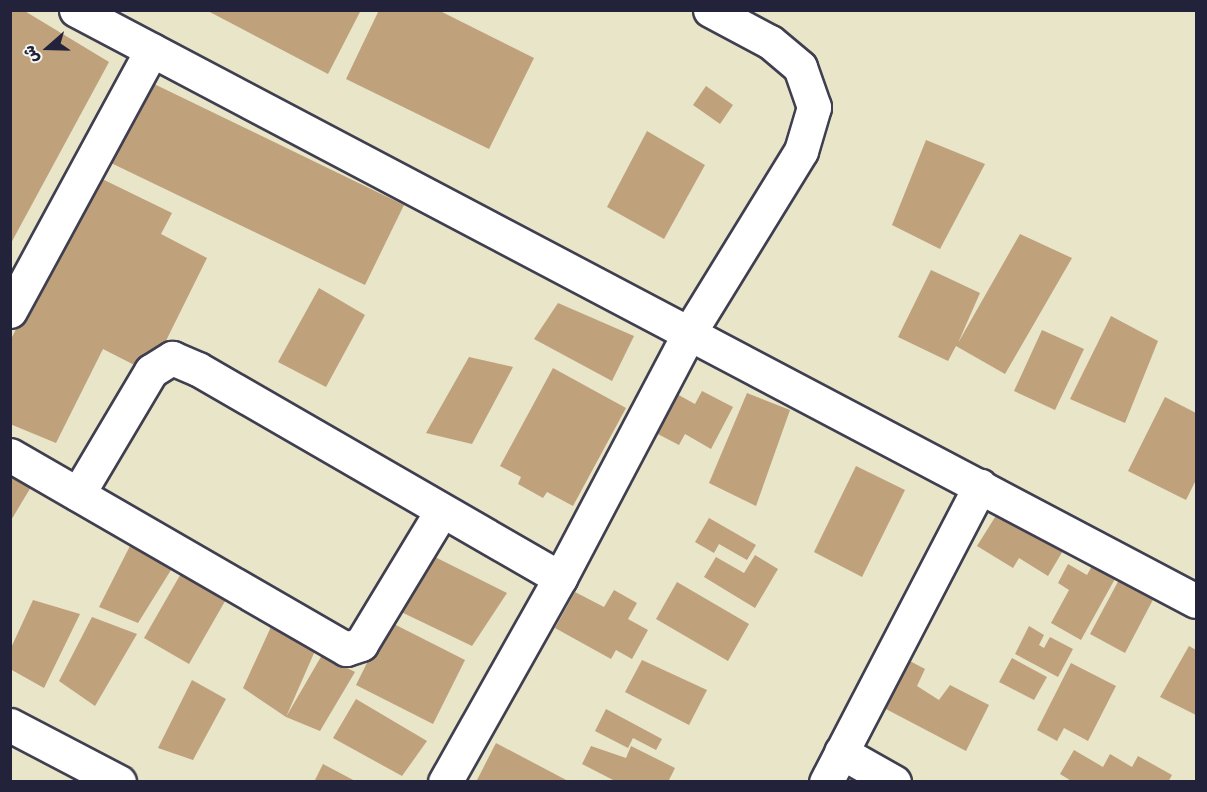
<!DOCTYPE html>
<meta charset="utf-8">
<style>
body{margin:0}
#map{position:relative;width:1207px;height:792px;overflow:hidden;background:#e9e5c9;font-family:"Shantell Sans","Playpen Sans Arabic",sans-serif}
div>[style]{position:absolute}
.building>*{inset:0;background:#bfa17c}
.roads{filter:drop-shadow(2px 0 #403f50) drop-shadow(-2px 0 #403f50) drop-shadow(0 2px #403f50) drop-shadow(0 -2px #403f50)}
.street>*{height:33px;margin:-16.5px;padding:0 16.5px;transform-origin:16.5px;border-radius:16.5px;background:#fff}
span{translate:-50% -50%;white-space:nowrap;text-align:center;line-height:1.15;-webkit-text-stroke:5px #f6f6f2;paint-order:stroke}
.frame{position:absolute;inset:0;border:12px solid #22223b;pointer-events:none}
.north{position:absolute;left:18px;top:18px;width:60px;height:60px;-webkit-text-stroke:4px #f6f6f2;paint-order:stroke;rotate:250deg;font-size:16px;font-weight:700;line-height:24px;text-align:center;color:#22223b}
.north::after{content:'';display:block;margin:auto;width:21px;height:27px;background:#22223b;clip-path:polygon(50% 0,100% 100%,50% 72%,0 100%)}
</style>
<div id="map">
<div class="building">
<i style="clip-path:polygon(10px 10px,23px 10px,109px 62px,10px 245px)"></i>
<i style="clip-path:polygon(206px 10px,361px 10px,328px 74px)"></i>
<i style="clip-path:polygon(379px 10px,438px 10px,534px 58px,489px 149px,346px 79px)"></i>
<i style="clip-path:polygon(150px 82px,404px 205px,365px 285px,111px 163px)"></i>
<i style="clip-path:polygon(706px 86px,733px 105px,720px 124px,693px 105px)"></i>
<i style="clip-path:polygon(647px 131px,705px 165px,664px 239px,607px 207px)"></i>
<i style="clip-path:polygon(926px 140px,985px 164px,940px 249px,892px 225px)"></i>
<i style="clip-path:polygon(94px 175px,172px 213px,161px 234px,207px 258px,150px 373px,103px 349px,56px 443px,10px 424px,10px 341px)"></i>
<i style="clip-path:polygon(1020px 234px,1072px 258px,1005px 374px,956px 346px,948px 361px,898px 337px,931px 270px,980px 293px,958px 343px)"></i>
<i style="clip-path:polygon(319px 288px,365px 315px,326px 387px,278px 362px)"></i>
<i style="clip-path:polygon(558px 303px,634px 336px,612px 381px,534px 339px)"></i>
<i style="clip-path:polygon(1111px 316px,1158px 341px,1125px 423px,1070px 399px)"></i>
<i style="clip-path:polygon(1042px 330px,1084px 349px,1055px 410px,1014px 391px)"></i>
<i style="clip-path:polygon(469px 357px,513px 367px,472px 444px,426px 433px)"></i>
<i style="clip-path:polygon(553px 368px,626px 408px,573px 506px,547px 492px,543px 498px,518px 484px,521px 477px,500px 466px)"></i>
<i style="clip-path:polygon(702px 391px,733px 407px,711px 449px,685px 434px,679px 445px,654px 432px,675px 393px,695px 404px)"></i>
<i style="clip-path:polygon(747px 393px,790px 410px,756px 506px,709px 483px)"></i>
<i style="clip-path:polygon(1165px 397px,1196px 413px,1196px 480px,1186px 500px,1128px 471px)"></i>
<i style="clip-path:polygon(856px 466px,905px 490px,862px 577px,814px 552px)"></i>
<i style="clip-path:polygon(10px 475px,31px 487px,10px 522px)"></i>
<i style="clip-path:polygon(1002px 506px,1067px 544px,1048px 576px,1019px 558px,1013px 568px,977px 546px)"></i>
<i style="clip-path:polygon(709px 518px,756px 545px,747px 560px,719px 544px,714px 553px,695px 542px)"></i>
<i style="clip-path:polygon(133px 540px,176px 562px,138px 623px,99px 607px)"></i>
<i style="clip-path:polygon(427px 553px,507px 593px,472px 646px,395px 609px)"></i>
<i style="clip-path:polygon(755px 555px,778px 569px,755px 608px,704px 577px,716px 557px,744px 573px)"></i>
<i style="clip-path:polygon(1068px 564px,1087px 575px,1093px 564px,1116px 577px,1081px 640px,1051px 623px,1069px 590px,1058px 583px)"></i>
<i style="clip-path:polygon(183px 570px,228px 596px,189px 664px,144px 638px)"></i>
<i style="clip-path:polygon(1121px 576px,1156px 594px,1125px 653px,1090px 634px)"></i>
<i style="clip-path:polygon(677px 582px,749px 624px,728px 661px,656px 619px)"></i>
<i style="clip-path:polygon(614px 590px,637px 603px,628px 619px,648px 630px,632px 659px,616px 650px,611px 659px,555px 628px,575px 592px,604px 607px)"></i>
<i style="clip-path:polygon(33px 600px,80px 614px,44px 688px,10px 669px,10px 650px)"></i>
<i style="clip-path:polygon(92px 617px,137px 634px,95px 706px,59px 681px)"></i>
<i style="clip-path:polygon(275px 618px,318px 644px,286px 717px,322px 655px,355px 672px,320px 731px,286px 717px,243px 688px)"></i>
<i style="clip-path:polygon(388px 621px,465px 660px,433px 724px,356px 685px)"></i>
<i style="clip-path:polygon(1029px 626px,1044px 635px,1039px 645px,1044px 648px,1050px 637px,1073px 649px,1058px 677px,1015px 654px)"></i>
<i style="clip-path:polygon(1189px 646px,1196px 650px,1196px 715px,1160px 697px)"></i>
<i style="clip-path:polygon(1012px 658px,1047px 677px,1034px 700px,999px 682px)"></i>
<i style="clip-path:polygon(642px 660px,707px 690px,689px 725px,625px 692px)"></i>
<i style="clip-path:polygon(908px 660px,925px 669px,917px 686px,939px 700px,950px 685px,989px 705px,966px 751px,884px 708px)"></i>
<i style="clip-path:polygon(1071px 663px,1116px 686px,1088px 741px,1064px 728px,1057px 741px,1037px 730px)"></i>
<i style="clip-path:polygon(192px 680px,226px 699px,193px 760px,158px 748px)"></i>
<i style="clip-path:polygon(356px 699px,427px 741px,402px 776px,333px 738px)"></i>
<i style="clip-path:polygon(606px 709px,662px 739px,656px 750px,633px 738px,628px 748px,595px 731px)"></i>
<i style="clip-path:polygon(496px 743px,570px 782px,476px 782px)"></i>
<i style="clip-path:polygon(591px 746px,626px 758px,631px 746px,675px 768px,668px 782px,617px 782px,582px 764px)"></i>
<i style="clip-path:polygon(1074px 750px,1103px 767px,1110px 754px,1132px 767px,1138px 756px,1172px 775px,1168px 782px,1073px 782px,1060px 774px)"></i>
<i style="clip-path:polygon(323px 764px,357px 782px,314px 782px)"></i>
</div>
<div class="roads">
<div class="street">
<i style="left:76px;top:10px;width:1266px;rotate:27.82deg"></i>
<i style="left:10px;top:311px;width:297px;rotate:-61.5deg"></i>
<i style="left:10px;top:455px;width:388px;rotate:30deg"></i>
<i style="left:346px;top:649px;width:16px;rotate:-18deg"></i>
<i style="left:361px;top:644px;width:154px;rotate:-58.8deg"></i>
<i style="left:78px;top:494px;width:143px;rotate:-59.3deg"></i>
<i style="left:151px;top:371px;width:25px;rotate:-32deg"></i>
<i style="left:172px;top:358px;width:28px;rotate:23deg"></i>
<i style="left:198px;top:369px;width:418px;rotate:30deg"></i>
<i style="left:10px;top:725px;width:123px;rotate:27.6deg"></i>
<i style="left:841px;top:752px;width:61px;rotate:29.5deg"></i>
<i style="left:445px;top:782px;width:234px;rotate:-60.6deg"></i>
<i style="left:560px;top:578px;width:277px;rotate:-62.2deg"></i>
<i style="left:689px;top:333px;width:214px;rotate:-58.4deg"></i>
<i style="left:801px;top:151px;width:46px;rotate:-73.5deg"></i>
<i style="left:814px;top:107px;width:42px;rotate:-109.3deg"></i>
<i style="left:800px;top:67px;width:39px;rotate:-140deg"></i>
<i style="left:770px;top:42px;width:68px;rotate:-151.9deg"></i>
<i style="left:826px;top:782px;width:334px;rotate:-62.5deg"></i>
</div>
</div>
<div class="frame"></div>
<div class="north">ش</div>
</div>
